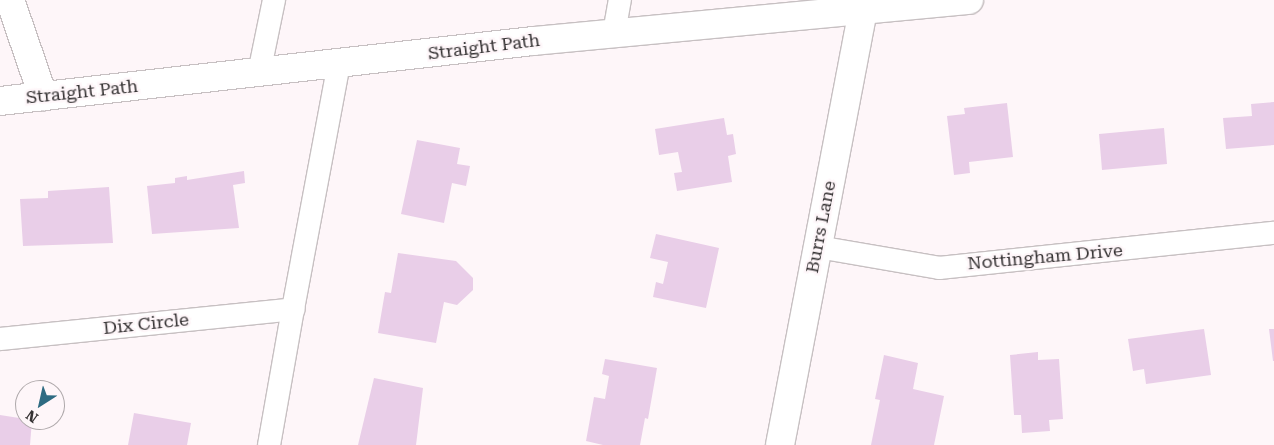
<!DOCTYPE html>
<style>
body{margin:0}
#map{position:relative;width:1274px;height:445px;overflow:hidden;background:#fef6f9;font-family:"Roboto Serif",serif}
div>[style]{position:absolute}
.building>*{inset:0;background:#e9cee8}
.roads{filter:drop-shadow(1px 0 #c7c0c2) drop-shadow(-1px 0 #c7c0c2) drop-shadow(0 1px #c7c0c2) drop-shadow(0 -1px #c7c0c2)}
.minor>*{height:22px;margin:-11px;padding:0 11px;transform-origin:11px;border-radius:11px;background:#fff}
.tertiary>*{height:28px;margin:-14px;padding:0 14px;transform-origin:14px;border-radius:14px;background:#fff}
.secondary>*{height:28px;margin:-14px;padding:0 14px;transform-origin:14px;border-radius:14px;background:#fff}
span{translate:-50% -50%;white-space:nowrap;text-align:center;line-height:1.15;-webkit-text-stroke:4.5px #fef6f9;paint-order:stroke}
.street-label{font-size:18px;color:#353233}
.north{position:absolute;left:15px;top:380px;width:50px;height:50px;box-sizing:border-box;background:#fef6f9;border:1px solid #aea8aa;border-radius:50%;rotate:215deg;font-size:14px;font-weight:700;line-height:20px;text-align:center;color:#353233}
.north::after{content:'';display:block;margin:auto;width:18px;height:22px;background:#2e6b82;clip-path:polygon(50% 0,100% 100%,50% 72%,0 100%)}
</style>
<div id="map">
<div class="building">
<i style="clip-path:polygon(1274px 102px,1274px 145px,1226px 149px,1223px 118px,1252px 116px,1251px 104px)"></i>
<i style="clip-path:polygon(1007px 103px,1013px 157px,969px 162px,970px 173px,954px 175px,947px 116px,965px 114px,964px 108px)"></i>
<i style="clip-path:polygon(724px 118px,727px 135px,733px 134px,736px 154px,728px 156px,732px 182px,677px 191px,674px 173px,682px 172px,678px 152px,659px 155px,655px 129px)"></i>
<i style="clip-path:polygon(1164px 128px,1167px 164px,1102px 170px,1099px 134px)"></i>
<i style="clip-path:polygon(417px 140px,460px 148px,457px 164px,470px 166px,466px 186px,452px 183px,444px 223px,401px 214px)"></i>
<i style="clip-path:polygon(244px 171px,245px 183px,233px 185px,239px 228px,152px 234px,147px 186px,175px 183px,175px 178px,187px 176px,187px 180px)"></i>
<i style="clip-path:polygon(109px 187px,113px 243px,23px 246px,20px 199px,48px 198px,48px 191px)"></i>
<i style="clip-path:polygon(656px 234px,719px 248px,706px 308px,653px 297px,656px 282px,663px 284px,668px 262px,650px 258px)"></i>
<i style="clip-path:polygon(398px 253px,456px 261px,473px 278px,473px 290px,457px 305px,444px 302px,436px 343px,378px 333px,385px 292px,391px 293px)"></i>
<i style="clip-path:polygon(1204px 329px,1211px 375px,1146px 384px,1144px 369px,1133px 371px,1128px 339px)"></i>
<i style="clip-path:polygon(1269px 329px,1274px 329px,1274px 361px,1273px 361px)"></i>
<i style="clip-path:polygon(1038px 352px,1038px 360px,1059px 359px,1063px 419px,1049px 420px,1050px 431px,1022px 433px,1021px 415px,1014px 415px,1010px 355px)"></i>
<i style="clip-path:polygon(884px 355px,918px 363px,913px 389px,944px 396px,934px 445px,871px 445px,880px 400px,875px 399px)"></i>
<i style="clip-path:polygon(605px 359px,657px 368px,648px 419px,645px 418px,640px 445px,603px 445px,586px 441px,594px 397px,605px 399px,609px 376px,602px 374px)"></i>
<i style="clip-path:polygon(374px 378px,423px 388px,416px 445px,358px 445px)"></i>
<i style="clip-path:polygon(134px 413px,191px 423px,187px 445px,128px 445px)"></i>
<i style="clip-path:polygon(0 415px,32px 420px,30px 445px,0 445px)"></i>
</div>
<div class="roads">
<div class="minor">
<i style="left:614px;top:33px;width:34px;rotate:-80deg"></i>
<i style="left:259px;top:73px;width:75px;rotate:-78.4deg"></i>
<i style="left:818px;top:247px;width:123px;rotate:9.8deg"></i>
<i style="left:939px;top:268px;width:337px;rotate:-6deg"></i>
<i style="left:293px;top:309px;width:249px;rotate:-79.4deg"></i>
<i style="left:0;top:339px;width:295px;rotate:-5.8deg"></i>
<i style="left:293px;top:309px;width:138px;rotate:100deg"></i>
</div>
<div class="tertiary">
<i style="left:10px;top:0;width:102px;rotate:71deg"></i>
<i style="left:780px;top:445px;width:444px;rotate:-79.2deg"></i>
</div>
<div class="secondary">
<i style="left:0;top:101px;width:536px;rotate:-6.42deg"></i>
<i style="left:533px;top:41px;width:438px;rotate:-5.4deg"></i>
</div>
</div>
<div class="street-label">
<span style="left:484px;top:47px;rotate:-7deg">Straight Path</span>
<span style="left:82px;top:92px;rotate:-6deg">Straight Path</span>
<span style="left:821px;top:227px;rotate:-79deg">Burrs Lane</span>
<span style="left:1045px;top:257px;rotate:-5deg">Nottingham Drive</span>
<span style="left:146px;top:324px;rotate:-6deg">Dix Circle</span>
</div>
<div class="north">N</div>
</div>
